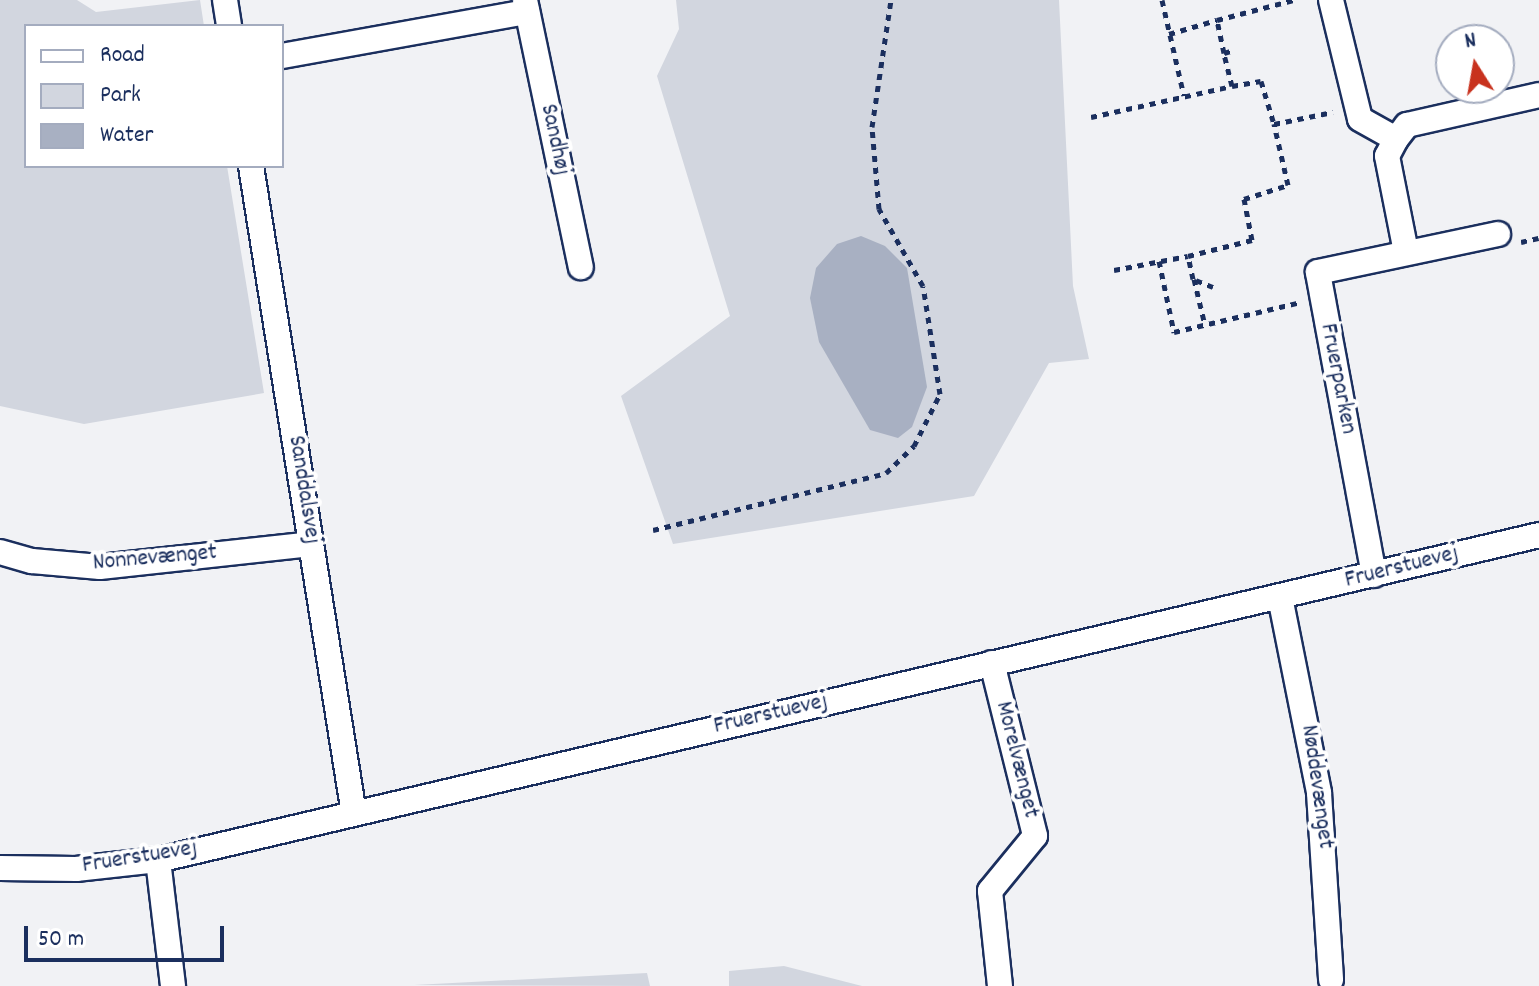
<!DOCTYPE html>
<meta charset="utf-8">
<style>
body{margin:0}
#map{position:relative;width:1539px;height:986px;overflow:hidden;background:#f1f2f5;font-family:Dekko,sans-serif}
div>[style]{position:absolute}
.green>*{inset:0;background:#d2d6df}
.water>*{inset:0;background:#a8b0c2}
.path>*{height:5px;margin-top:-2.5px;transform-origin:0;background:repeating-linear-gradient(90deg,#1b2f5e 0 6px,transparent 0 12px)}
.roads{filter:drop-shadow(2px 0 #1b2f5e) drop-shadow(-2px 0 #1b2f5e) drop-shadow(0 2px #1b2f5e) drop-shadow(0 -2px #1b2f5e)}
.street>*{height:24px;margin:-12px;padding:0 12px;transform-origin:12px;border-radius:12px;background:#fff}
span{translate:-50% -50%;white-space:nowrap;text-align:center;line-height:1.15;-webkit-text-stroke:8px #fff;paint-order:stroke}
.street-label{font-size:24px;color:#1b2f5e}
.legend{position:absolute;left:24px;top:24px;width:260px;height:144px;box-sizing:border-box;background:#fff;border:2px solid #a4acbf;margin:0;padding:10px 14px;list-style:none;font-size:24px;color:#1b2f5e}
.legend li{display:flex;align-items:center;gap:16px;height:40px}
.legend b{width:40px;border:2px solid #a4acbf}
.north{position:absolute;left:1435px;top:24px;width:80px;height:80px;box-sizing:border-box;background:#fff;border:2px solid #a4acbf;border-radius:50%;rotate:349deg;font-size:22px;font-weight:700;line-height:32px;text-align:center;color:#1b2f5e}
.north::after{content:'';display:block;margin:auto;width:28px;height:36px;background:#c8321e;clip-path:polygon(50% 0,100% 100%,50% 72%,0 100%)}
.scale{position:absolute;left:24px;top:926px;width:200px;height:36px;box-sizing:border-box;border:4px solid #1b2f5e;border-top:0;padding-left:10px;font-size:24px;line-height:28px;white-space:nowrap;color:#1b2f5e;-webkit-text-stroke:6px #fff;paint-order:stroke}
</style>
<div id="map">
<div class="green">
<i style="clip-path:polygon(0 0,77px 0,96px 12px,200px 0,204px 26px,26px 26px,26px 166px,227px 166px,264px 393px,84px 424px,0 406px)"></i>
<i style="clip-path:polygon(676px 0,1059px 0,1073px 286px,1089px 359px,1049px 363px,974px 496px,673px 544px,621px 396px,730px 316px,657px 76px,679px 29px)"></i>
<i style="clip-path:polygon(784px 966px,862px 986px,729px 986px,729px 971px)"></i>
<i style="clip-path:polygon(647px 973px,650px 986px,413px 985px,414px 985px)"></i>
</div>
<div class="water">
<i style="clip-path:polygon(861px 236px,885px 246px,907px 268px,927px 387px,912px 427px,898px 438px,870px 430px,819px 342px,810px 298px,816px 268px,837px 244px)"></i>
</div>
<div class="path">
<i style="left:1162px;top:0;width:98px;rotate:77.1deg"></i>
<i style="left:1169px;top:34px;width:50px;rotate:-16.3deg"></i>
<i style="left:1224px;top:53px;width:34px;rotate:-102deg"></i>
<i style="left:1217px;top:20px;width:80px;rotate:-14.6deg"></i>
<i style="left:1232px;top:86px;width:29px;rotate:-10deg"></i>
<i style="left:1261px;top:81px;width:45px;rotate:73.2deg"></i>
<i style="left:1274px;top:124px;width:60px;rotate:-11.5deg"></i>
<i style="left:1091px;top:117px;width:144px;rotate:-12.4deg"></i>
<i style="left:1232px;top:86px;width:34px;rotate:-104deg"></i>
<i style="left:1224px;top:53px;width:10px;rotate:-17deg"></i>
<i style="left:1521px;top:242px;width:18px;rotate:-13deg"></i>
<i style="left:1159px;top:261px;width:73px;rotate:78.1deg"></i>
<i style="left:1174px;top:332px;width:130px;rotate:-13.3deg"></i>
<i style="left:1114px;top:270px;width:75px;rotate:-10.7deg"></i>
<i style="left:1194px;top:279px;width:47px;rotate:76.6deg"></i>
<i style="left:1213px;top:287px;width:22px;rotate:-158deg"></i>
<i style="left:1193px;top:279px;width:24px;rotate:-102deg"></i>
<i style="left:1188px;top:256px;width:66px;rotate:-14deg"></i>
<i style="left:1252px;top:240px;width:42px;rotate:-101deg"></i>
<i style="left:1244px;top:199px;width:46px;rotate:-17.7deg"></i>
<i style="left:1288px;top:185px;width:63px;rotate:-102.9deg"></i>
<i style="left:653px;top:530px;width:240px;rotate:-13.7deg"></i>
<i style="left:886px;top:473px;width:39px;rotate:-44deg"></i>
<i style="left:914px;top:446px;width:58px;rotate:-63.4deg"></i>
<i style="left:940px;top:394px;width:109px;rotate:-98.9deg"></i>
<i style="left:923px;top:286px;width:89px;rotate:-119.7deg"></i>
<i style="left:879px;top:209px;width:82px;rotate:-94.9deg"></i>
<i style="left:872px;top:127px;width:128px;rotate:-81.5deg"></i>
</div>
<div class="roads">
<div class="street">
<i style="left:225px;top:0;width:26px;rotate:81deg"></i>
<i style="left:525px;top:0;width:273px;rotate:78.2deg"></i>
<i style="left:1331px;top:0;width:122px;rotate:76.3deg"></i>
<i style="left:1360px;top:119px;width:41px;rotate:29.1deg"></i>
<i style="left:1396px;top:139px;width:19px;rotate:118deg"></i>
<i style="left:1387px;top:156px;width:98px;rotate:78.8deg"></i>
<i style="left:282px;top:56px;width:249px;rotate:-10.2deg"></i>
<i style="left:1396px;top:139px;width:18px;rotate:-52deg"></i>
<i style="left:1407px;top:125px;width:135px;rotate:-12.8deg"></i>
<i style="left:251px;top:166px;width:656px;rotate:80.97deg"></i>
<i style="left:0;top:552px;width:33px;rotate:16deg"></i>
<i style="left:32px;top:561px;width:68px;rotate:5deg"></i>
<i style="left:100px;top:567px;width:212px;rotate:-6.2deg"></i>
<i style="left:1374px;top:575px;width:308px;rotate:-100.5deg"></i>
<i style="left:1318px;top:272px;width:184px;rotate:-11.9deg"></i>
<i style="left:1280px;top:597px;width:200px;rotate:78.7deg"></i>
<i style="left:1319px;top:793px;width:187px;rotate:86.3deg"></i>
<i style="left:992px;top:663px;width:178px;rotate:76deg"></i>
<i style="left:1035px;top:836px;width:71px;rotate:129.3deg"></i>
<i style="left:990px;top:891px;width:96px;rotate:84deg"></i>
<i style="left:158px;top:860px;width:127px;rotate:83.2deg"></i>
<i style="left:0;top:868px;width:76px;rotate:0.8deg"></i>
<i style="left:76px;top:869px;width:82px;rotate:-6.3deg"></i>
<i style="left:158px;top:860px;width:1419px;rotate:-13.24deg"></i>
</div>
</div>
<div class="street-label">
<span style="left:554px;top:140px;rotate:78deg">Sandhøj</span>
<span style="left:1337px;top:379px;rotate:79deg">Fruerparken</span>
<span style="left:303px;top:490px;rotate:81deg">Sanddalsvej</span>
<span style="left:155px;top:559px;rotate:-5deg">Nonnevænget</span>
<span style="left:1402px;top:568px;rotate:-14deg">Fruerstuevej</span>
<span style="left:771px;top:715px;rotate:-13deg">Fruerstuevej</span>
<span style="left:1016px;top:760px;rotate:76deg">Morelvænget</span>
<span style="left:1316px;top:787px;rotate:82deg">Nøddevænget</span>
<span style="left:140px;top:858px;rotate:-9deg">Fruerstuevej</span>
</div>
<ul class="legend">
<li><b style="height:10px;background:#fff"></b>Road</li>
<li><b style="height:22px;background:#d2d6df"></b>Park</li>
<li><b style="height:22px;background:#a8b0c2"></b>Water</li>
</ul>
<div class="north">N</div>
<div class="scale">50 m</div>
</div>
